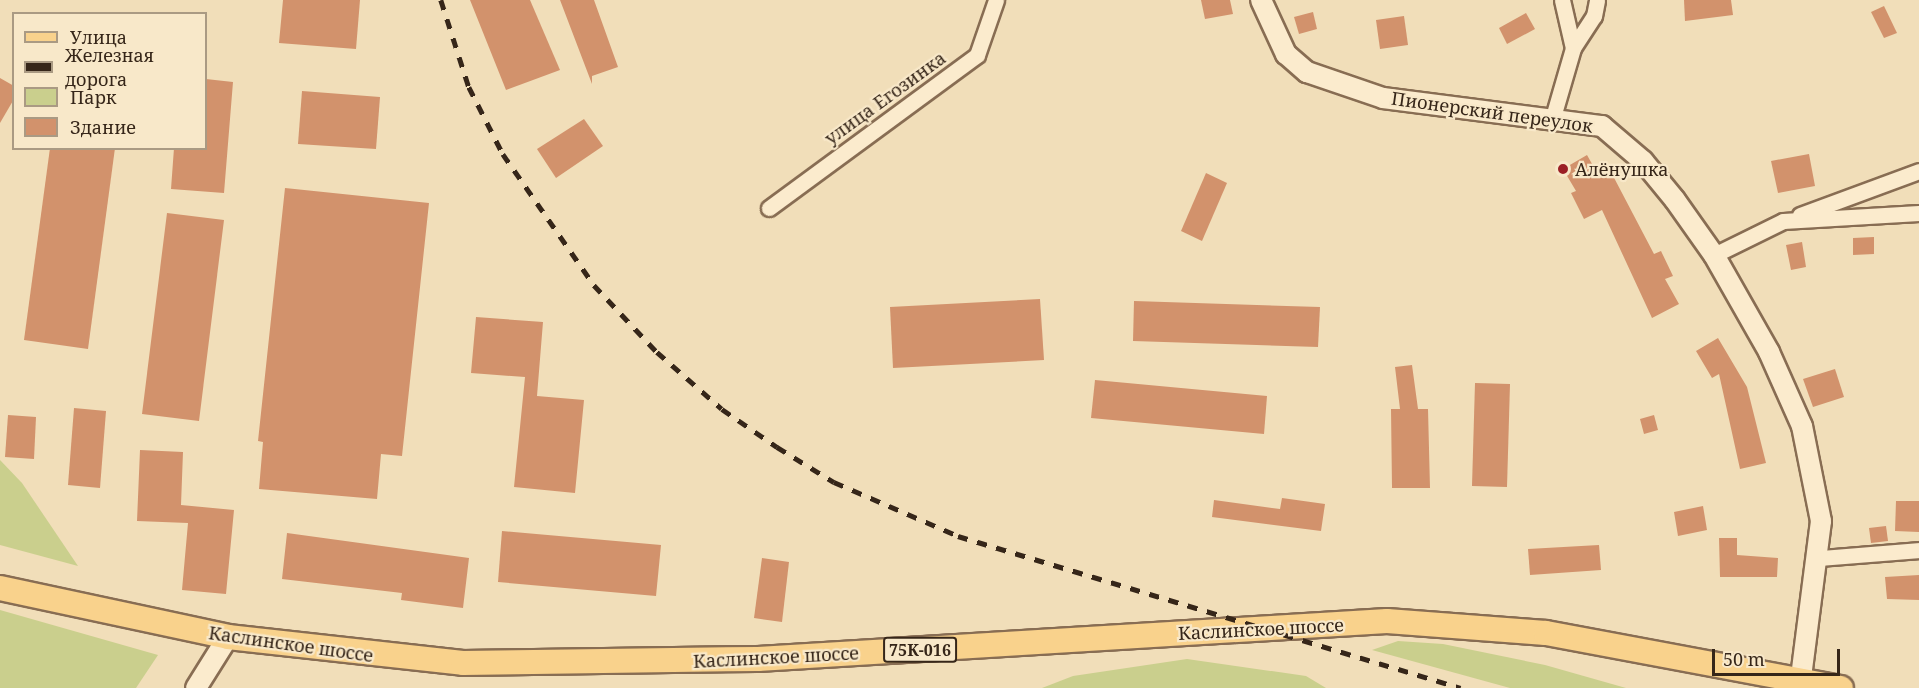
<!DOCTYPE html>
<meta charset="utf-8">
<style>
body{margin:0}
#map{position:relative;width:1919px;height:688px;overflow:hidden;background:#f1deb9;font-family:"Noto Serif",serif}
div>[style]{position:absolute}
.green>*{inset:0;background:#cacf8d}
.building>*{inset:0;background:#d2926c}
.roads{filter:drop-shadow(2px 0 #886d53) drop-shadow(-2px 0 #886d53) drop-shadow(0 2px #886d53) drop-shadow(0 -2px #886d53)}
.minor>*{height:15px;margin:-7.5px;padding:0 7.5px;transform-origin:7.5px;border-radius:7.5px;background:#fbebcd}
.tertiary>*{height:20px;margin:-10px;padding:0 10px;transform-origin:10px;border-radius:10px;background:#fbebcd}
.primary>*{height:24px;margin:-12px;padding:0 12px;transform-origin:12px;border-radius:12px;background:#f9d28c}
.rail>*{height:4.5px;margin-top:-2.25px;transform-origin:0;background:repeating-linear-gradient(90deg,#362619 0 10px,transparent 0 20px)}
.dots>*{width:16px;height:16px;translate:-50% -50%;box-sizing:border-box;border:3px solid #f8e8c9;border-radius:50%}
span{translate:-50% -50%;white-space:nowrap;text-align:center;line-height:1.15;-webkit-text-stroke:4.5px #f8e8c9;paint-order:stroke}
.shield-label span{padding:2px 4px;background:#f8e8c9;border:2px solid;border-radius:4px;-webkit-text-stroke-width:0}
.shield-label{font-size:16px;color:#362619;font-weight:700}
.street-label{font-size:18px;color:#362619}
.poi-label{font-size:18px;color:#362619}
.left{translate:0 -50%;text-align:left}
.legend{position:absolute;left:12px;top:12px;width:195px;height:138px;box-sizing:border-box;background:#f8e8c9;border:2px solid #aa9a83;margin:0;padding:8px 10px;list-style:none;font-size:18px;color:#362619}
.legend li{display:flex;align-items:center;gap:12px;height:30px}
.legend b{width:30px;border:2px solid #aa9a83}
.scale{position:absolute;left:1712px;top:649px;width:128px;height:27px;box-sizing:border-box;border:3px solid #362619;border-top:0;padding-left:8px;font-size:18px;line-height:21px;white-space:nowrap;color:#362619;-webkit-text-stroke:4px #f8e8c9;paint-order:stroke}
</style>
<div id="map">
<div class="green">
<i style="clip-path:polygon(0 460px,22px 483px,78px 566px,0 545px)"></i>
<i style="clip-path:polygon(0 610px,158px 655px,136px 688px,0 688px)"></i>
<i style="clip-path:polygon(1398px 641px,1443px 644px,1545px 665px,1626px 688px,1510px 688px,1372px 650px)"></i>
<i style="clip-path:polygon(1187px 659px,1306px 676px,1326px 688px,1042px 688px,1073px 676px)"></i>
</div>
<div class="building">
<i style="clip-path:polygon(283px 0,360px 0,356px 49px,279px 43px)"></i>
<i style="clip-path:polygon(470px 0,530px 0,560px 70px,506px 90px)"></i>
<i style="clip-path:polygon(560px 0,594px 0,618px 67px,592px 76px,592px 84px)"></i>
<i style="clip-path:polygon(1201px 0,1230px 0,1233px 14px,1205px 19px)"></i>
<i style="clip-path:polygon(1684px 0,1731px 0,1733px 15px,1685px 21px)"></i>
<i style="clip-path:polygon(1884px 6px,1897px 33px,1884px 38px,1871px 12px)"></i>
<i style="clip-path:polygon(1313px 12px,1317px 29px,1299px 34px,1294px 17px)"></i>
<i style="clip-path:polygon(1526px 13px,1535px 29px,1507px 44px,1499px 28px)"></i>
<i style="clip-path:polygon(1404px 16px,1408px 45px,1380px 49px,1376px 20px)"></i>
<i style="clip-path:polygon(0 78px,14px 86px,14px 99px,0 123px)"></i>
<i style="clip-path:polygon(206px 79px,233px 82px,224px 193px,171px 189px,174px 148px,206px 148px)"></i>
<i style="clip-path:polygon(302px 91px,380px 97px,376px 149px,298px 144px)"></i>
<i style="clip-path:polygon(584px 119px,603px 146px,556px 178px,537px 149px)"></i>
<i style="clip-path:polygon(50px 148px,115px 148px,88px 349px,24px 340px)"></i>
<i style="clip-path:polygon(1809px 154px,1815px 186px,1778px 193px,1771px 161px)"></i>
<i style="clip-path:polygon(1587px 155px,1600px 178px,1611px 172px,1654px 254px,1661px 251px,1673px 276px,1665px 279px,1679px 304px,1652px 318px,1602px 210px,1584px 219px,1571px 193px,1576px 191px,1563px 169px)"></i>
<i style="clip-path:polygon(1206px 173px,1227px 183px,1202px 241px,1181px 231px)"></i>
<i style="clip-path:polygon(285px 188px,429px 203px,402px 456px,381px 454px,377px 499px,259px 489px,263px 442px,258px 441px)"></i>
<i style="clip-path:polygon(167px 213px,224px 220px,199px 421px,142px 414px)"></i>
<i style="clip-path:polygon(1874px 237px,1874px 254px,1853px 255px,1853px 238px)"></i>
<i style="clip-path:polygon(1802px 242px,1806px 267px,1791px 270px,1786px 245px)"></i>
<i style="clip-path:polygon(1040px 299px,1044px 360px,893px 368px,890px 307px)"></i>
<i style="clip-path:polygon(1134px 301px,1320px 307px,1318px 347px,1133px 341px)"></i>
<i style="clip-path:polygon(476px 317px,543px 322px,537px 396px,584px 400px,575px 493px,514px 487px,525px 377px,471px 373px)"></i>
<i style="clip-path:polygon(1718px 338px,1747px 387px,1766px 463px,1740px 469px,1719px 374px,1712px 378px,1696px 351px)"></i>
<i style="clip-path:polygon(1412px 365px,1418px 409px,1428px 409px,1430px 488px,1392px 488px,1391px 409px,1400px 409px,1395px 367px)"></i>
<i style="clip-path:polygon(1835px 369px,1844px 397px,1813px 407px,1803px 379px)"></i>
<i style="clip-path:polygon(1095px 380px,1267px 396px,1264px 434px,1091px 418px)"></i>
<i style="clip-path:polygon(1475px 383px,1510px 384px,1507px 487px,1472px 486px)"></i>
<i style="clip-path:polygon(74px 408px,106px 411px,100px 488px,68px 485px)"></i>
<i style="clip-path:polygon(8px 415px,36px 417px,34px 459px,5px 457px)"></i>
<i style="clip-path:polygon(1654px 415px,1658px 430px,1644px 434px,1640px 419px)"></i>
<i style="clip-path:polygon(140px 450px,183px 452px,181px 505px,234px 510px,226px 594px,182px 590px,188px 523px,137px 521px)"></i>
<i style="clip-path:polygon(1282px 498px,1325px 504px,1321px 531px,1212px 517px,1214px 500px,1280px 509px)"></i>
<i style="clip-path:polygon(1896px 501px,1919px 501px,1919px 532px,1895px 531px)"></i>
<i style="clip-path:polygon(1703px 506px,1707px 530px,1678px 536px,1674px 512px)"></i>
<i style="clip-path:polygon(1886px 526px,1888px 541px,1871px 543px,1869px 528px)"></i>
<i style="clip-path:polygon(502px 531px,661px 545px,656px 596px,498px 582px)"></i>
<i style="clip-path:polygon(287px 533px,469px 558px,463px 608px,401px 600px,402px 593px,282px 579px)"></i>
<i style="clip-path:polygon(1719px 538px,1737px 538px,1737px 555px,1778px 558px,1777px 577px,1720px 577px)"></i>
<i style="clip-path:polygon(1599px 545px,1601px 570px,1530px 575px,1528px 549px)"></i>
<i style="clip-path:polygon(762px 558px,789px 562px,782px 622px,754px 618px)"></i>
<i style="clip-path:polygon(1919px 575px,1919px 600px,1887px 599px,1885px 577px)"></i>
</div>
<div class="roads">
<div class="minor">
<i style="left:1562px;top:0;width:49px;rotate:77.1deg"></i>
<i style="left:1573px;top:48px;width:38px;rotate:-57deg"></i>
<i style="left:1594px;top:16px;width:16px;rotate:-79deg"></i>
<i style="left:1553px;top:117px;width:72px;rotate:-73.8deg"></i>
<i style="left:769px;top:208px;width:258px;rotate:-36.3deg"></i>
<i style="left:977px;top:55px;width:58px;rotate:-70.9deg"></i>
<i style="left:1800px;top:215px;width:127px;rotate:-20.3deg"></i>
<i style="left:1714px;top:255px;width:77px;rotate:-26.2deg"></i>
<i style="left:1783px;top:221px;width:136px;rotate:-3.4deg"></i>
<i style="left:1820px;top:558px;width:99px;rotate:-4.6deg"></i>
</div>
<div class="tertiary">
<i style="left:1261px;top:0;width:60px;rotate:65.2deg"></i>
<i style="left:1286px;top:54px;width:28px;rotate:41deg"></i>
<i style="left:1307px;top:72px;width:80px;rotate:18.9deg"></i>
<i style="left:1383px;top:98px;width:221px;rotate:7.3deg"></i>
<i style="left:1602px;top:126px;width:54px;rotate:40.5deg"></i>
<i style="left:1643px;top:161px;width:50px;rotate:50.6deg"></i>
<i style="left:1675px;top:200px;width:67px;rotate:54.7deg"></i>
<i style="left:1714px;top:255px;width:112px;rotate:60.4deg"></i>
<i style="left:1769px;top:352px;width:81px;rotate:66deg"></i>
<i style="left:1802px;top:426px;width:97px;rotate:78.7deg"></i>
<i style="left:1821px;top:521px;width:158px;rotate:97.3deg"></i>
<i style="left:196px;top:688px;width:60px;rotate:-57.9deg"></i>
</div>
<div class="primary">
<i style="left:0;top:588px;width:233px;rotate:12.1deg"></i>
<i style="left:228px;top:637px;width:236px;rotate:6.3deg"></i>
<i style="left:463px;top:663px;width:295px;rotate:-0.8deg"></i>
<i style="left:758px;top:659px;width:630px;rotate:-3.46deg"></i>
<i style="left:1387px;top:621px;width:159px;rotate:4.3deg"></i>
<i style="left:1546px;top:633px;width:300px;rotate:10.6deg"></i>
</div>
</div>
<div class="rail">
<i style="left:441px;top:0;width:91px;rotate:72.2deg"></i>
<i style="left:469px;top:87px;width:75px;rotate:63.1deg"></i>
<i style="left:503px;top:154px;width:160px;rotate:55.2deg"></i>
<i style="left:594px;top:285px;width:92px;rotate:46.8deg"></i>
<i style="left:657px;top:352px;width:86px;rotate:41.2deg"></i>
<i style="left:722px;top:409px;width:67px;rotate:34.6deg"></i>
<i style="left:777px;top:447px;width:67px;rotate:31.6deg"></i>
<i style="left:834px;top:482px;width:135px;rotate:23.5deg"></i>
<i style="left:958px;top:536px;width:525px;rotate:16.81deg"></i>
</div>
<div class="dots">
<i style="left:1563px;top:169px;background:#9b1f25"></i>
</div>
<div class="shield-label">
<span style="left:920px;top:650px">75К-016</span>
</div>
<div class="street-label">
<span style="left:885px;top:98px;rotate:-36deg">улица Егозинка</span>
<span style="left:1492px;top:112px;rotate:8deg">Пионерский переулок</span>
<span style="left:1261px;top:629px;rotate:-3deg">Каслинское шоссе</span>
<span style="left:291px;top:644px;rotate:8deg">Каслинское шоссе</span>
<span style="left:776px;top:657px;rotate:-3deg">Каслинское шоссе</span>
</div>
<div class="poi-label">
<span class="left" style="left:1575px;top:169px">Алёнушка</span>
</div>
<ul class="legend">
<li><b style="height:8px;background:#f9d28c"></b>Улица</li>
<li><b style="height:8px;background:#362619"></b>Железная дорога</li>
<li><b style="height:16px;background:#cacf8d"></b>Парк</li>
<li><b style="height:16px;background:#d2926c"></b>Здание</li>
</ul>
<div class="scale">50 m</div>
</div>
